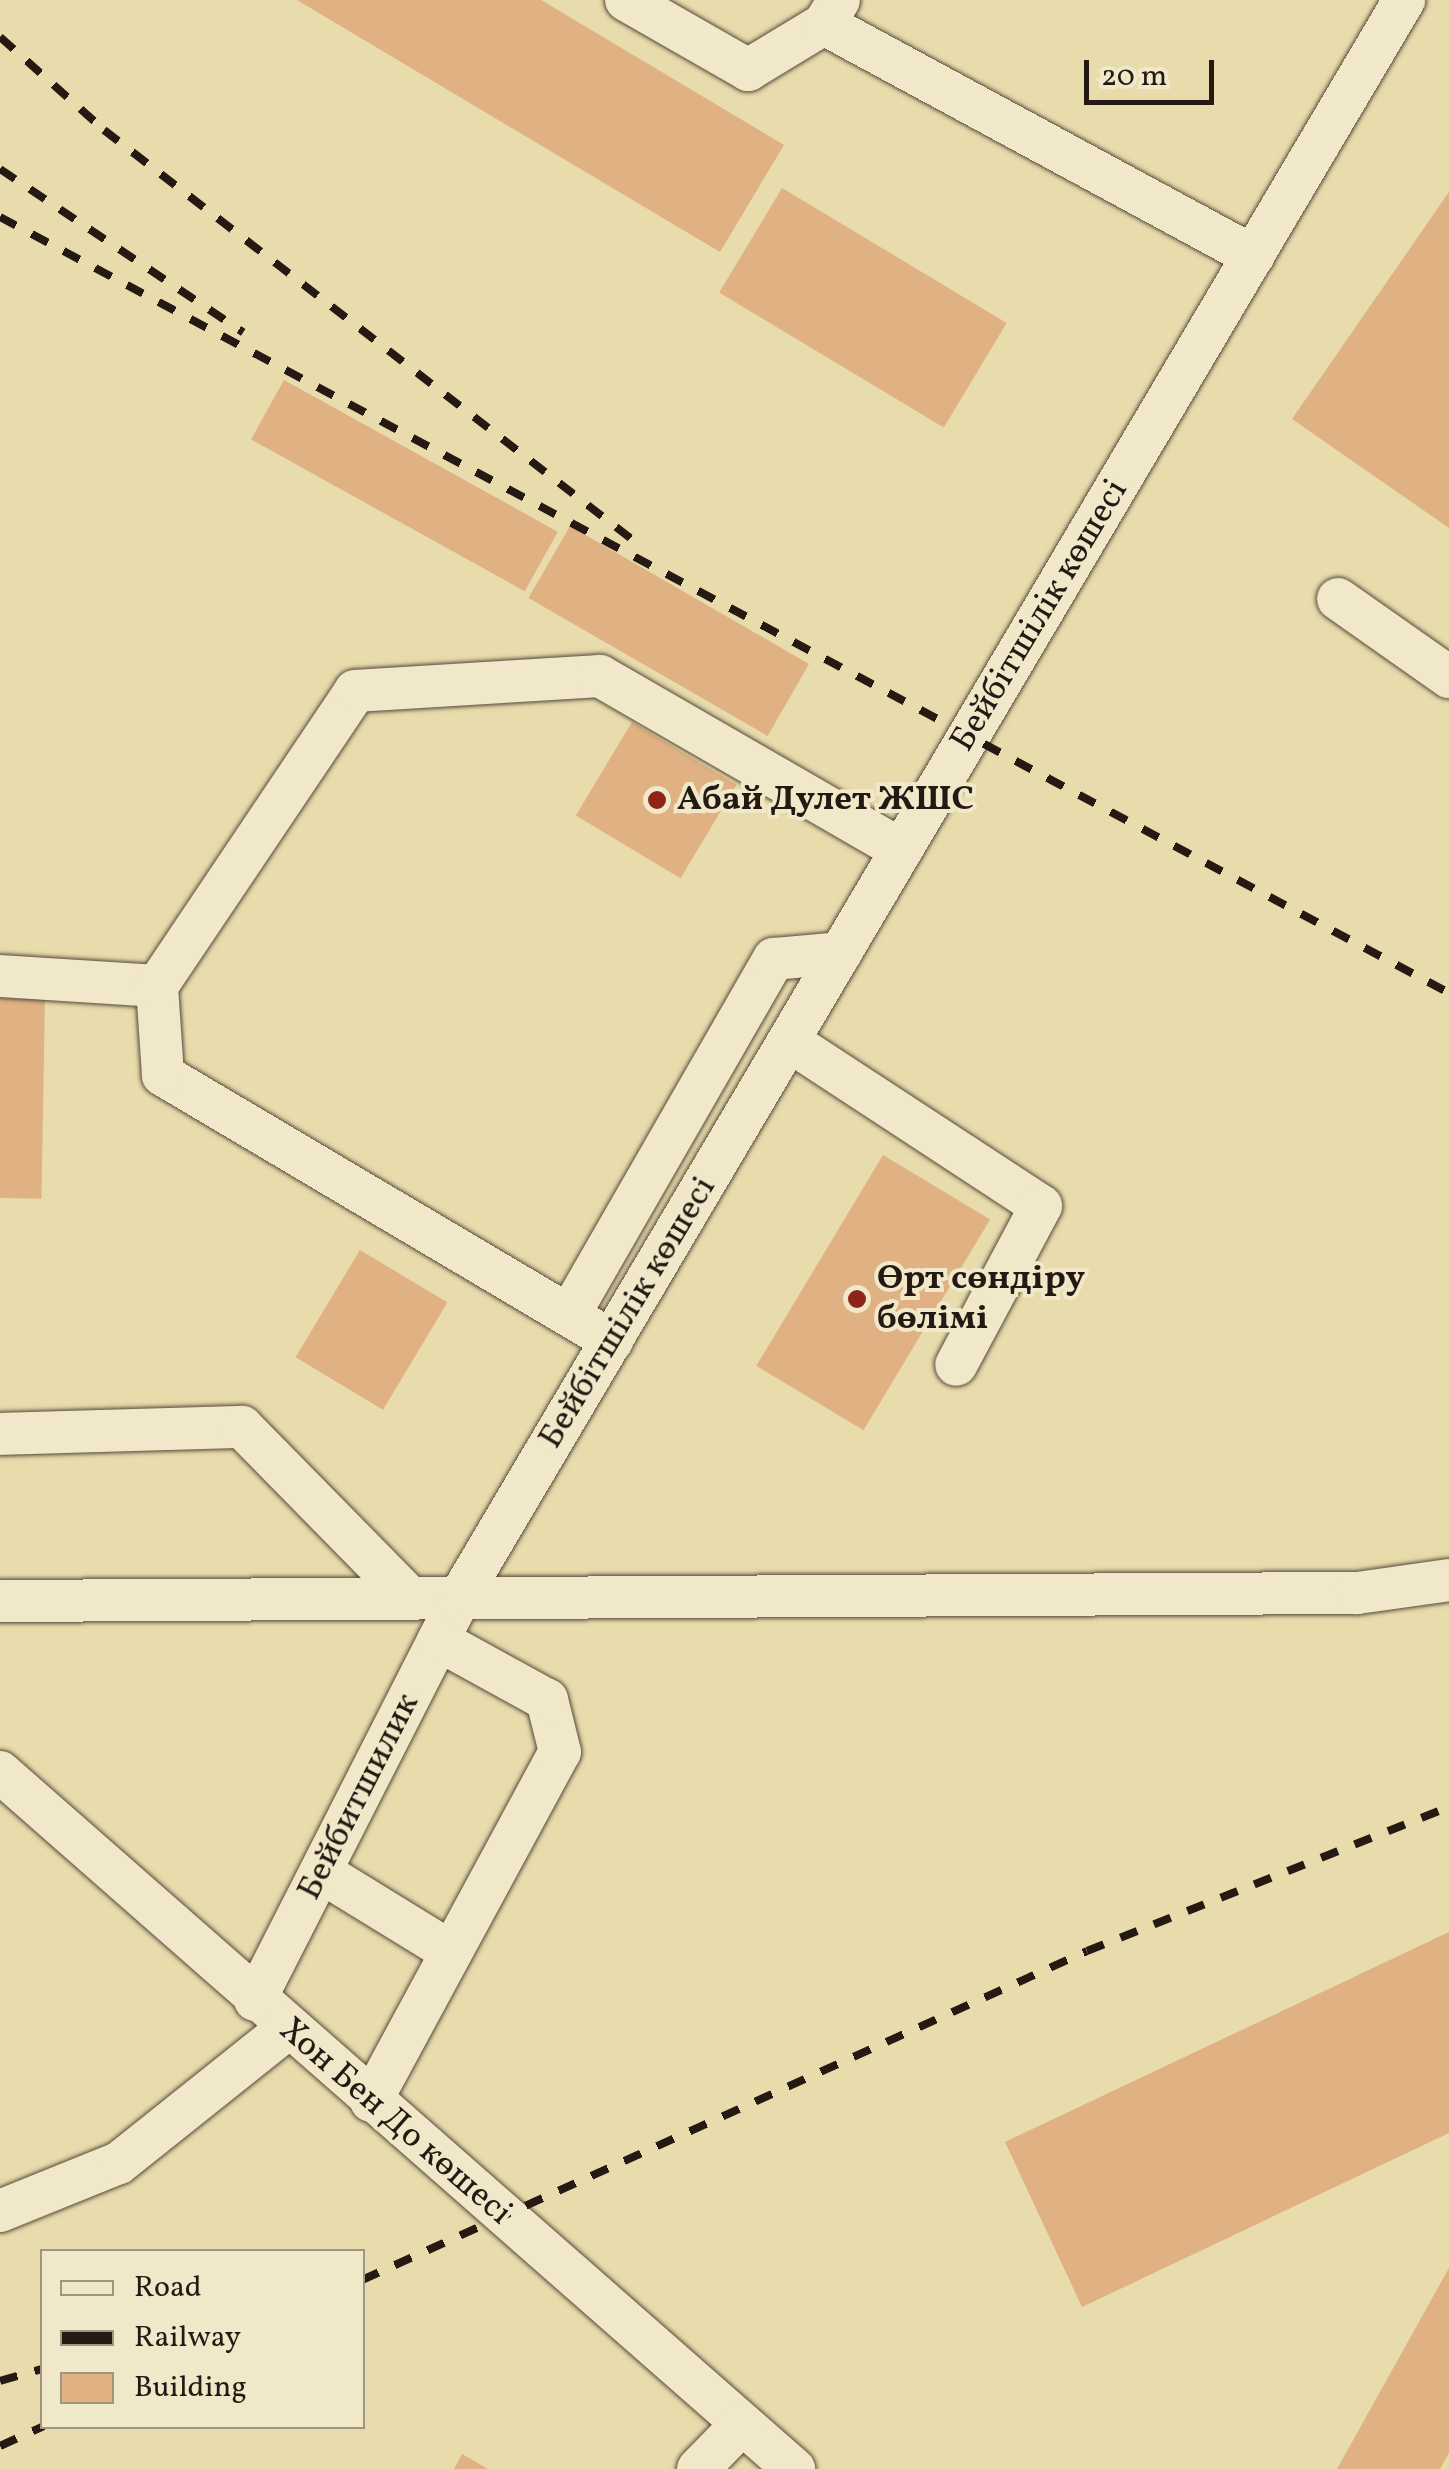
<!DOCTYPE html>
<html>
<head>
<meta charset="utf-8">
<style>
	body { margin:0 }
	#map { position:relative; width:1449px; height:2469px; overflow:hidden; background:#e8dbac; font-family:Vollkorn,serif }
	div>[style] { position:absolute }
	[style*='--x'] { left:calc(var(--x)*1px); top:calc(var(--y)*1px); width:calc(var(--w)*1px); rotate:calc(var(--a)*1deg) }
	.building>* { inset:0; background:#dfb183; transform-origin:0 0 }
	.roads { filter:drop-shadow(0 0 2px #564a3a) drop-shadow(0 0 2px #564a3a) }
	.minor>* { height:42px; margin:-21px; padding:0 21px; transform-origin:21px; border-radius:21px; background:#f0e8c9 }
	.rail>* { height:8px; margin-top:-4px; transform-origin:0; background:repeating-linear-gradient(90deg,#251914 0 18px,transparent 0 36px) }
	.dots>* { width:28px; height:28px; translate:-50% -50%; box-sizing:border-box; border:5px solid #f0e8c9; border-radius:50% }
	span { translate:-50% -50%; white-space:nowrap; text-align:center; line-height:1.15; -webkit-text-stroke:8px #f0e8c9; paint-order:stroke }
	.street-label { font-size:35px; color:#251914 }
	.poi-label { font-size:35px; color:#251914; font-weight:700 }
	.left { translate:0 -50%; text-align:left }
	.legend { position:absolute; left:40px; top:2249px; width:325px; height:180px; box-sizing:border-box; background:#f0e8c9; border:2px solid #9f9581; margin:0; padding:12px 18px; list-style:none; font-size:30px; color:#251914 }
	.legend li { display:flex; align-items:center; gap:20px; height:50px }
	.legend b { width:50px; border:2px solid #9f9581 }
	.scale { position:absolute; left:1084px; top:60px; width:130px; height:45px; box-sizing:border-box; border:5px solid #251914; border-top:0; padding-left:12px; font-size:30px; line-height:35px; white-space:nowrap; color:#251914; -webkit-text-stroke:8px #f0e8c9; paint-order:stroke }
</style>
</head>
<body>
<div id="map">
	<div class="building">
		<div style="clip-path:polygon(297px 0,541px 0,784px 145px,720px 252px)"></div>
		<div style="left:782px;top:188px;width:262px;height:122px;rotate:31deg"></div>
		<div style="clip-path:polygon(1449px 192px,1449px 528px,1292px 419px)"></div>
		<div style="left:284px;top:380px;width:313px;height:68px;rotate:29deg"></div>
		<div style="left:570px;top:526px;width:276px;height:83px;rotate:30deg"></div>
		<div style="left:632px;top:722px;width:122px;height:109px;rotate:31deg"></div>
		<div style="left:0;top:995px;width:45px;height:203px;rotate:1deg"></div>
		<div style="left:883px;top:1155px;width:125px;height:246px;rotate:31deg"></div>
		<div style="left:360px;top:1250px;width:102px;height:125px;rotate:31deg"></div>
		<div style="clip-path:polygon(1449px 1932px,1449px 2133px,1082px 2307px,1005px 2142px)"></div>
		<div style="clip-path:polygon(1449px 2268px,1449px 2453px,1440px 2469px,1337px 2469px)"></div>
		<div style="clip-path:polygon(462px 2454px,488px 2469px,454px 2469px)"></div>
	</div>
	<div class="roads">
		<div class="minor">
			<div style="--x:626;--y:0;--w:141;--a:29.8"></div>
			<div style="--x:748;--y:70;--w:89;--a:-31.2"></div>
			<div style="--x:824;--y:24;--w:28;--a:-58"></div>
			<div style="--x:824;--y:24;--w:488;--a:28.4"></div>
			<div style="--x:1338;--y:599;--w:136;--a:35.1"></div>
			<div style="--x:0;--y:976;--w:157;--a:3.6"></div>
			<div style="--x:789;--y:1041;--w:301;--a:33.2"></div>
			<div style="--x:1041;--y:1206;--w:180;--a:118.1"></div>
			<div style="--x:569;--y:1315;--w:411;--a:-60.1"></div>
			<div style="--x:774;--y:959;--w:67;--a:-5.1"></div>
			<div style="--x:612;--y:1341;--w:522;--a:-149.36"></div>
			<div style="--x:163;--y:1075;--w:89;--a:-93.9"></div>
			<div style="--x:157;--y:986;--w:355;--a:-56.1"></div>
			<div style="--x:355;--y:691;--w:245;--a:-3.5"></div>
			<div style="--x:600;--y:676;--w:348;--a:30"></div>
			<div style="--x:0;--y:1434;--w:242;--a:-1.7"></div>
			<div style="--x:242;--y:1427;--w:231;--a:45.5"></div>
			<div style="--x:0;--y:1601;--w:1357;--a:-0.34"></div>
			<div style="--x:1357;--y:1593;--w:93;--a:-8"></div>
			<div style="--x:0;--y:1772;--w:1057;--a:41.28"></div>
			<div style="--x:321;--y:1872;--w:153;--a:31.6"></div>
			<div style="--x:255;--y:2000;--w:457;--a:-63"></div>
			<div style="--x:462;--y:1593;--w:1851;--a:-59.4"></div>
			<div style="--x:371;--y:2101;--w:397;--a:-61.6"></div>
			<div style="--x:560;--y:1752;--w:54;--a:-104"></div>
			<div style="--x:547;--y:1700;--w:124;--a:-151.2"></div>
			<div style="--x:0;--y:2211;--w:128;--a:-22"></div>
			<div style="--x:119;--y:2163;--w:215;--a:-38.6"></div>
			<div style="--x:698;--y:2469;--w:63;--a:-45.6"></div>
		</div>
	</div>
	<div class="rail">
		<div style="--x:0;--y:37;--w:140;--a:41.8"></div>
		<div style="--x:104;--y:130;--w:682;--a:37.79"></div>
		<div style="--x:0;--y:169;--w:293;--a:33.9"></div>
		<div style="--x:0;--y:217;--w:1644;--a:28.17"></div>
		<div style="--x:362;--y:2280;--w:796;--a:-24.41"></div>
		<div style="--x:1087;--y:1951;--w:390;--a:-21.7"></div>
		<div style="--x:0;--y:2381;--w:44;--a:-15.9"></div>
		<div style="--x:0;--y:2446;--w:48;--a:-24.4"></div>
	</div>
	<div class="dots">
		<div style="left:657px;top:800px;background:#8f2418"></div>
		<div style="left:857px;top:1299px;background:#8f2418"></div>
	</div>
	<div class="street-label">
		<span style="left:1040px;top:616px;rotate:-59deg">Бейбітшілік көшесі</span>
		<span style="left:628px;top:1313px;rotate:-59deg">Бейбітшілік көшесі</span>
		<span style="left:359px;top:1797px;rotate:-63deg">Бейбитшилик</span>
		<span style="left:395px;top:2122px;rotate:41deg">Хон Бен До көшесі</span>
	</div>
	<div class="poi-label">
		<span class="left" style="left:677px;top:800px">Абай Дулет ЖШС</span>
		<span class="left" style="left:877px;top:1299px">Өрт сөндіру<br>бөлімі</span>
	</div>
	<ul class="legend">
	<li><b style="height:12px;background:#f0e8c9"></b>Road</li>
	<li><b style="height:12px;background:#251914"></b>Railway</li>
	<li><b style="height:28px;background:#dfb183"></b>Building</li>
	</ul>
	<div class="scale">20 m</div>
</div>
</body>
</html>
